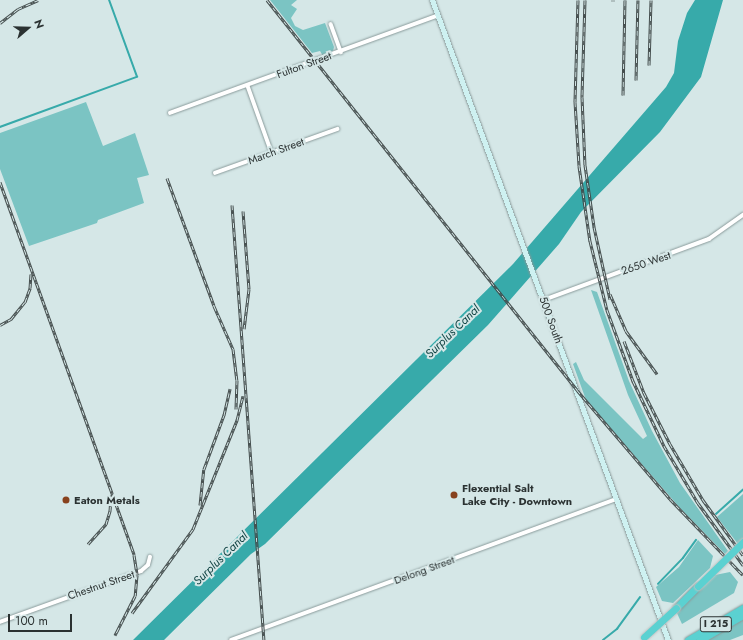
<!DOCTYPE html>
<html>
<head>
<meta charset="utf-8">
<style>
	body { margin:0 }
	#map { position:relative; width:743px; height:640px; overflow:hidden; background:#d5e7e7; font-family:Jost,sans-serif }
	div>[style] { position:absolute }
	[style*='--x'] { left:calc(var(--x)*1px); top:calc(var(--y)*1px); width:calc(var(--w)*1px); rotate:calc(var(--a)*1deg) }
	.green>* { inset:0; background:#7bc4c3 }
	.water>* { inset:0; background:#37aaaa }
	.stream>* { height:1.5px; margin:-0.75px; padding:0 0.75px; transform-origin:0.75px; border-radius:0.75px; background:#37aaaa }
	.roads { filter:drop-shadow(0 0 1px #8a9b9b) drop-shadow(0 0 1px #8a9b9b) }
	.street>* { height:3.5px; margin:-1.75px; padding:0 1.75px; transform-origin:1.75px; border-radius:1.75px; background:#fff }
	.secondary>* { height:5px; margin:-2.5px; padding:0 2.5px; transform-origin:2.5px; border-radius:2.5px; background:#cef1f1 }
	.highway>* { height:7px; margin:-3.5px; padding:0 3.5px; transform-origin:3.5px; border-radius:3.5px; background:#5bd1d1 }
	.rail>* { height:3px; margin-top:-1.5px; transform-origin:0; background:repeating-linear-gradient(90deg,#d5e7e7 0 4.5px,#444d4d 0 9px); box-sizing:border-box; border-block:1px solid #444d4d }
	.bridges { filter:drop-shadow(0 0 1px #bfc2c2) drop-shadow(0 0 1px #bfc2c2) }
	.highway-bridge>* { height:7px; margin:-3.5px; padding:0 3.5px; transform-origin:3.5px; border-radius:3.5px; background:#5bd1d1 }
	.dots>* { width:11px; height:11px; translate:-50% -50%; box-sizing:border-box; border:2px solid #d5e7e7; border-radius:50% }
	span { translate:-50% -50%; white-space:nowrap; text-align:center; line-height:1.15; -webkit-text-stroke:4px #d5e7e7; paint-order:stroke }
	.shield-label span { padding:1px 3px; background:#d5e7e7; border:1px solid; border-radius:3px; -webkit-text-stroke-width:0 }
	.shield-label { font-size:10px; color:#2b3232; font-weight:700 }
	.street-label { font-size:11px; color:#2b3232 }
	.poi-label { font-size:11px; color:#2b3232; font-weight:700 }
	.left { translate:0 -50%; text-align:left }
	.water-label { font-size:12px; color:#114343; font-style:italic }
	.north { position:absolute; left:8px; top:8px; width:40px; height:40px; -webkit-text-stroke:3px #d5e7e7; paint-order:stroke; rotate:70deg; font-size:11px; font-weight:700; line-height:16px; text-align:center; color:#2b3232 }
	.north::after { content:''; display:block; margin:auto; width:14px; height:18px; background:#2b3232; clip-path:polygon(50% 0,100% 100%,50% 72%,0 100%) }
	.scale { position:absolute; left:8px; top:614px; width:64px; height:18px; box-sizing:border-box; border:2px solid #2b3232; border-top:0; padding-left:5px; font-size:12px; line-height:14px; white-space:nowrap; color:#2b3232; -webkit-text-stroke:3px #d5e7e7; paint-order:stroke }
</style>
</head>
<body>
<div id="map">
	<div class="green">
		<div style="clip-path:polygon(270px 0,297px 0,291px 5px,297px 9px,291px 18px,295px 26px,303px 30px,325px 23px,334px 47px,333px 51px,323px 56px,320px 51px,312px 53px)"></div>
		<div style="clip-path:polygon(86px 102px,103px 146px,135px 133px,149px 175px,137px 178px,144px 203px,98px 220px,97px 223px,29px 246px,0 169px,0 133px)"></div>
		<div style="clip-path:polygon(591px 290px,597px 292px,629px 381px,652px 431px,680px 483px,728px 551px,725px 554px,680px 508px,586px 400px,573px 364px,576px 362px,584px 380px,643px 439px,647px 436px,628px 395px)"></div>
		<div style="clip-path:polygon(743px 494px,743px 540px,738px 544px,717px 517px)"></div>
		<div style="clip-path:polygon(698px 540px,713px 556px,710px 568px,673px 603px,662px 601px,656px 587px,679px 567px)"></div>
		<div style="clip-path:polygon(730px 572px,738px 582px,734px 593px,682px 624px,676px 611px,715px 575px)"></div>
		<div style="clip-path:polygon(743px 619px,743px 635px,730px 640px,708px 640px)"></div>
	</div>
	<div class="water">
		<div style="clip-path:polygon(695px 0,723px 0,701px 77px,660px 132px,581px 212px,559px 244px,488px 325px,265px 544px,251px 554px,164px 640px,133px 640px,513px 264px,666px 87px,674px 73px,678px 41px,687px 13px)"></div>
	</div>
	<div class="stream">
		<div style="--x:0;--y:127;--w:146;--a:-20.1"></div>
		<div style="--x:137;--y:77;--w:82;--a:-110"></div>
		<div style="--x:716;--y:514;--w:36;--a:-42"></div>
		<div style="--x:658;--y:584;--w:36;--a:-46"></div>
		<div style="--x:683;--y:558;--w:22;--a:-54"></div>
		<div style="--x:603;--y:640;--w:18;--a:-38"></div>
		<div style="--x:617;--y:629;--w:39;--a:-54"></div>
	</div>
	<div class="roads">
		<div class="street">
			<div style="--x:331;--y:24;--w:30;--a:70"></div>
			<div style="--x:248;--y:86;--w:71;--a:70.3"></div>
			<div style="--x:170;--y:113;--w:284;--a:-20"></div>
			<div style="--x:215;--y:173;--w:130;--a:-19.8"></div>
			<div style="--x:544;--y:300;--w:176;--a:-20.3"></div>
			<div style="--x:709;--y:239;--w:42;--a:-35.2"></div>
			<div style="--x:0;--y:622;--w:150;--a:-19.9"></div>
			<div style="--x:141;--y:571;--w:9;--a:-41"></div>
			<div style="--x:148;--y:565;--w:8;--a:-76"></div>
			<div style="--x:231;--y:640;--w:410;--a:-20.1"></div>
		</div>
		<div class="secondary">
			<div style="--x:432;--y:0;--w:682;--a:69.76"></div>
		</div>
		<div class="highway">
			<div style="--x:676;--y:608;--w:31;--a:-45"></div>
			<div style="--x:688;--y:640;--w:64;--a:-30.2"></div>
			<div style="--x:700;--y:640;--w:50;--a:-30.2"></div>
		</div>
	</div>
	<div class="rail">
		<div style="--x:267;--y:0;--w:498;--a:51.5"></div>
		<div style="--x:577;--y:390;--w:143;--a:49.5"></div>
		<div style="--x:670;--y:499;--w:105;--a:46.2"></div>
		<div style="--x:578;--y:0;--w:102;--a:91.7"></div>
		<div style="--x:575;--y:102;--w:64;--a:86.4"></div>
		<div style="--x:579;--y:166;--w:76;--a:81.7"></div>
		<div style="--x:590;--y:241;--w:71;--a:76.2"></div>
		<div style="--x:607;--y:310;--w:76;--a:69.9"></div>
		<div style="--x:633;--y:381;--w:72;--a:64.5"></div>
		<div style="--x:664;--y:446;--w:66;--a:59.2"></div>
		<div style="--x:698;--y:503;--w:77;--a:54"></div>
		<div style="--x:585;--y:0;--w:97;--a:91.8"></div>
		<div style="--x:582;--y:97;--w:68;--a:87.5"></div>
		<div style="--x:585;--y:165;--w:63;--a:81.7"></div>
		<div style="--x:594;--y:227;--w:74;--a:77.5"></div>
		<div style="--x:613;--y:1;--w:1;--a:-90"></div>
		<div style="--x:0;--y:23;--w:23;--a:-38"></div>
		<div style="--x:18;--y:9;--w:22;--a:-24"></div>
		<div style="--x:649;--y:65;--w:65;--a:-88.2"></div>
		<div style="--x:636;--y:80;--w:80;--a:-88.6"></div>
		<div style="--x:623;--y:95;--w:95;--a:-88.8"></div>
		<div style="--x:167;--y:178;--w:136;--a:69.8"></div>
		<div style="--x:214;--y:306;--w:47;--a:66.2"></div>
		<div style="--x:233;--y:349;--w:31;--a:83"></div>
		<div style="--x:237;--y:380;--w:29;--a:92"></div>
		<div style="--x:0;--y:182;--w:396;--a:70.2"></div>
		<div style="--x:134;--y:555;--w:20;--a:81"></div>
		<div style="--x:137;--y:575;--w:21;--a:95"></div>
		<div style="--x:135;--y:596;--w:44;--a:117.1"></div>
		<div style="--x:232;--y:205;--w:436;--a:85.8"></div>
		<div style="--x:243;--y:211;--w:78;--a:85.6"></div>
		<div style="--x:249;--y:289;--w:40;--a:97.1"></div>
		<div style="--x:610;--y:294;--w:40;--a:66.6"></div>
		<div style="--x:626;--y:331;--w:53;--a:54.2"></div>
		<div style="--x:0;--y:325;--w:13;--a:-29"></div>
		<div style="--x:11;--y:319;--w:22;--a:-51"></div>
		<div style="--x:25;--y:302;--w:15;--a:-70"></div>
		<div style="--x:30;--y:288;--w:14;--a:-86"></div>
		<div style="--x:624;--y:341;--w:56;--a:69"></div>
		<div style="--x:644;--y:393;--w:57;--a:63"></div>
		<div style="--x:670;--y:444;--w:65;--a:59.5"></div>
		<div style="--x:703;--y:500;--w:68;--a:54"></div>
		<div style="--x:200;--y:505;--w:36;--a:-84"></div>
		<div style="--x:204;--y:469;--w:58;--a:-69.7"></div>
		<div style="--x:224;--y:415;--w:27;--a:-77"></div>
		<div style="--x:88;--y:544;--w:27;--a:-48"></div>
		<div style="--x:106;--y:524;--w:14;--a:-73"></div>
		<div style="--x:110;--y:511;--w:16;--a:-86"></div>
		<div style="--x:132;--y:613;--w:104;--a:-54"></div>
		<div style="--x:193;--y:529;--w:118;--a:-68"></div>
		<div style="--x:237;--y:420;--w:25;--a:-76"></div>
	</div>
	<div class="bridges">
		<div class="highway-bridge">
			<div style="--x:698;--y:586;--w:63;--a:-44.4"></div>
			<div style="--x:644;--y:637;--w:43;--a:-42.2"></div>
		</div>
	</div>
	<div class="dots">
		<div style="left:454px;top:495px;background:#88421e"></div>
		<div style="left:66px;top:500px;background:#88421e"></div>
	</div>
	<div class="shield-label">
		<span style="left:716px;top:624px">I 215</span>
	</div>
	<div class="street-label">
		<span style="left:304px;top:65px;rotate:-20deg">Fulton Street</span>
		<span style="left:276px;top:151px;rotate:-20deg">March Street</span>
		<span style="left:646px;top:263px;rotate:-19deg">2650 West</span>
		<span style="left:551px;top:320px;rotate:70deg">500 South</span>
		<span style="left:424px;top:570px;rotate:-20deg">Delong Street</span>
		<span style="left:101px;top:585px;rotate:-19deg">Chestnut Street</span>
	</div>
	<div class="poi-label">
		<span class="left" style="left:462px;top:495px">Flexential Salt<br>Lake City - Downtown</span>
		<span class="left" style="left:74px;top:500px">Eaton Metals</span>
	</div>
	<div class="water-label">
		<span style="left:453px;top:332px;rotate:-44deg">Surplus Canal</span>
		<span style="left:221px;top:559px;rotate:-44deg">Surplus Canal</span>
	</div>
	<div class="north">N</div>
	<div class="scale">100 m</div>
</div>
</body>
</html>
